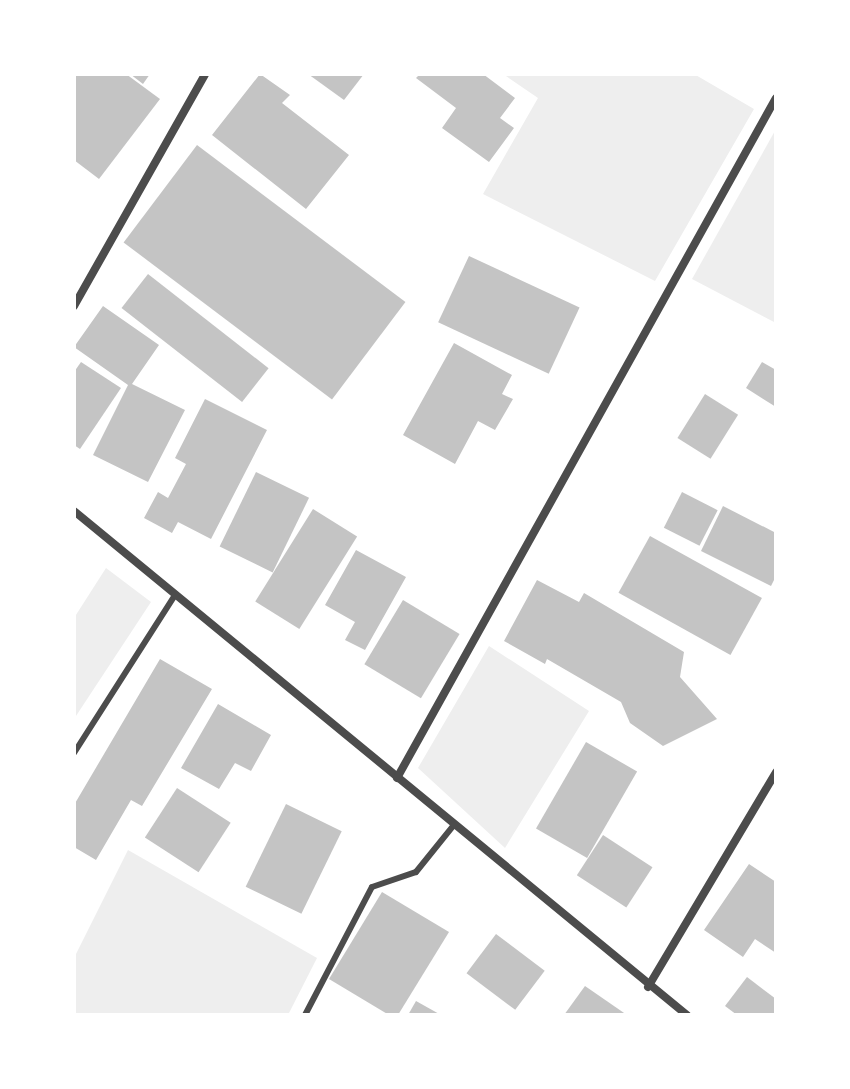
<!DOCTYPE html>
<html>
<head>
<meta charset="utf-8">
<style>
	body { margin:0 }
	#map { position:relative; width:850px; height:1089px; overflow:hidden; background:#fff; font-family:"Work Sans",sans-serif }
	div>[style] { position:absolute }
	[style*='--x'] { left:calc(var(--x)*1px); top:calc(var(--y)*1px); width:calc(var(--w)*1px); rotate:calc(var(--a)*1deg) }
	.green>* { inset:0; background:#eee }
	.building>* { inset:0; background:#c4c4c4; transform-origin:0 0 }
	.service>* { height:6px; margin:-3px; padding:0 3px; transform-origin:3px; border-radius:3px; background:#4c4c4c }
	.minor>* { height:8px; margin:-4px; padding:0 4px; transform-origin:4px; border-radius:4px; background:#4c4c4c }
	span { translate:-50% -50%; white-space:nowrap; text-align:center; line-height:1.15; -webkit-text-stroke:8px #fff; paint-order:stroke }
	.frame { position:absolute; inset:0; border:76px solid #fff; pointer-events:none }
</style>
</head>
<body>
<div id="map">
	<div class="green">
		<div style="clip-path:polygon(503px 74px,694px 74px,754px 109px,655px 281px,483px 194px,538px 98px)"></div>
		<div style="clip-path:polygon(776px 129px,776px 323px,692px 279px)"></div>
		<div style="clip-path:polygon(106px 568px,151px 602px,74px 719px,74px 618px)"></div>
		<div style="clip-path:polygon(489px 646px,589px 711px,505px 848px,418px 768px)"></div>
		<div style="clip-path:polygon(128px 850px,317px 958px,288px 1015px,74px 1015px,74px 958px)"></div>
	</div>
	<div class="building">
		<div style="clip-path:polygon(74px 74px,126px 74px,160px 99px,99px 179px,74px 160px)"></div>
		<div style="clip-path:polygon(130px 74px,150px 74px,143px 84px)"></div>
		<div style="clip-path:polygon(260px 74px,290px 95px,282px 103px,349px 155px,306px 209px,212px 135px)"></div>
		<div style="clip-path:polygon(308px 74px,364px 74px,344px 100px)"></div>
		<div style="clip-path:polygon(420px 74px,483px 74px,515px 98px,500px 118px,514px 128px,489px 162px,442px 128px,456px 108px,416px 78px)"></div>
		<div style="left:197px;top:145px;width:261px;height:122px;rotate:37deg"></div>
		<div style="left:469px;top:256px;width:122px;height:73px;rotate:25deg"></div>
		<div style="left:148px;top:274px;width:153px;height:43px;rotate:38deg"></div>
		<div style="clip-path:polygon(103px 306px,159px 345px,132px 384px,185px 410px,148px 482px,93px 455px,128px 385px,74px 347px)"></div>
		<div style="clip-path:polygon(454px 343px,512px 375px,502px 394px,513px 399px,495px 430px,478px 421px,455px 464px,403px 435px)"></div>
		<div style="clip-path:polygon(81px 362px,121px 388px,80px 449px,74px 445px,74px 372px)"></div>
		<div style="clip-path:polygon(762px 362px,776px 370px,776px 407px,746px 388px)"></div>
		<div style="left:705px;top:394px;width:39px;height:52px;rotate:32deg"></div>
		<div style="clip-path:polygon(205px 399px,267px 430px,211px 539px,178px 522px,172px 533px,144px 518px,158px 492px,168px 498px,186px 464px,175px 458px)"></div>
		<div style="left:256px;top:472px;width:59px;height:83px;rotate:26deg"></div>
		<div style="left:682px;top:492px;width:40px;height:40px;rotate:27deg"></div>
		<div style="clip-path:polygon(723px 506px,776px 533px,776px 576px,771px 586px,701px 551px)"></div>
		<div style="left:313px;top:509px;width:52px;height:109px;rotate:32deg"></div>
		<div style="left:650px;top:536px;width:128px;height:65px;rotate:29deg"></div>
		<div style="clip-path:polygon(356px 550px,406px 577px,365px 650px,345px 640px,355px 622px,325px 605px)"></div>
		<div style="clip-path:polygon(537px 580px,579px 602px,584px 593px,684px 652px,680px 677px,717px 719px,663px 746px,630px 723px,621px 702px,547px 659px,545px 664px,504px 641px)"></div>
		<div style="left:403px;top:600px;width:66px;height:75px;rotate:31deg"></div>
		<div style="clip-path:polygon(160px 659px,212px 689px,142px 806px,131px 800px,96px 860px,74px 847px,74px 805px)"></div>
		<div style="clip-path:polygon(218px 704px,271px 735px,251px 771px,235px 763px,219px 789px,181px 768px)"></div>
		<div style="left:586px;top:742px;width:59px;height:100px;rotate:30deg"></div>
		<div style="left:177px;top:788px;width:64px;height:59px;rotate:33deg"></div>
		<div style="left:286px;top:804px;width:62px;height:92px;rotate:26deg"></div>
		<div style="left:603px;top:835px;width:59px;height:48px;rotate:33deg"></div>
		<div style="clip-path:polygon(749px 864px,776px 882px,776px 953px,755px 939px,743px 957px,704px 930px)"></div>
		<div style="clip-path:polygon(382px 892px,449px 932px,398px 1015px,389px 1015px,329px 979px)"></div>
		<div style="left:496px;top:934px;width:61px;height:49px;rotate:37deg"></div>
		<div style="clip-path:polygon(747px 977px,776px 999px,776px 1015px,737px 1015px,725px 1006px)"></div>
		<div style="clip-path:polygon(585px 986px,627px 1015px,564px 1015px)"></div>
		<div style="clip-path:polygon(416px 1001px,441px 1015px,408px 1015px)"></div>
	</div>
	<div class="service">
		<div style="--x:74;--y:753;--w:188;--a:-57.4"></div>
		<div style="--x:305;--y:1015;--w:144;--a:-62.4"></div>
		<div style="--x:372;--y:887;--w:46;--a:-18.8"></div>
		<div style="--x:416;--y:872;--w:59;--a:-51.2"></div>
	</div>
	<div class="minor">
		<div style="--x:74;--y:306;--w:266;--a:-60.5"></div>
		<div style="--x:74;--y:511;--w:794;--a:39.43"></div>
		<div style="--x:397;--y:778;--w:778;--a:-60.87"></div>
		<div style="--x:648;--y:987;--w:250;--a:-59.2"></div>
	</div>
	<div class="frame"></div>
</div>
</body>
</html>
